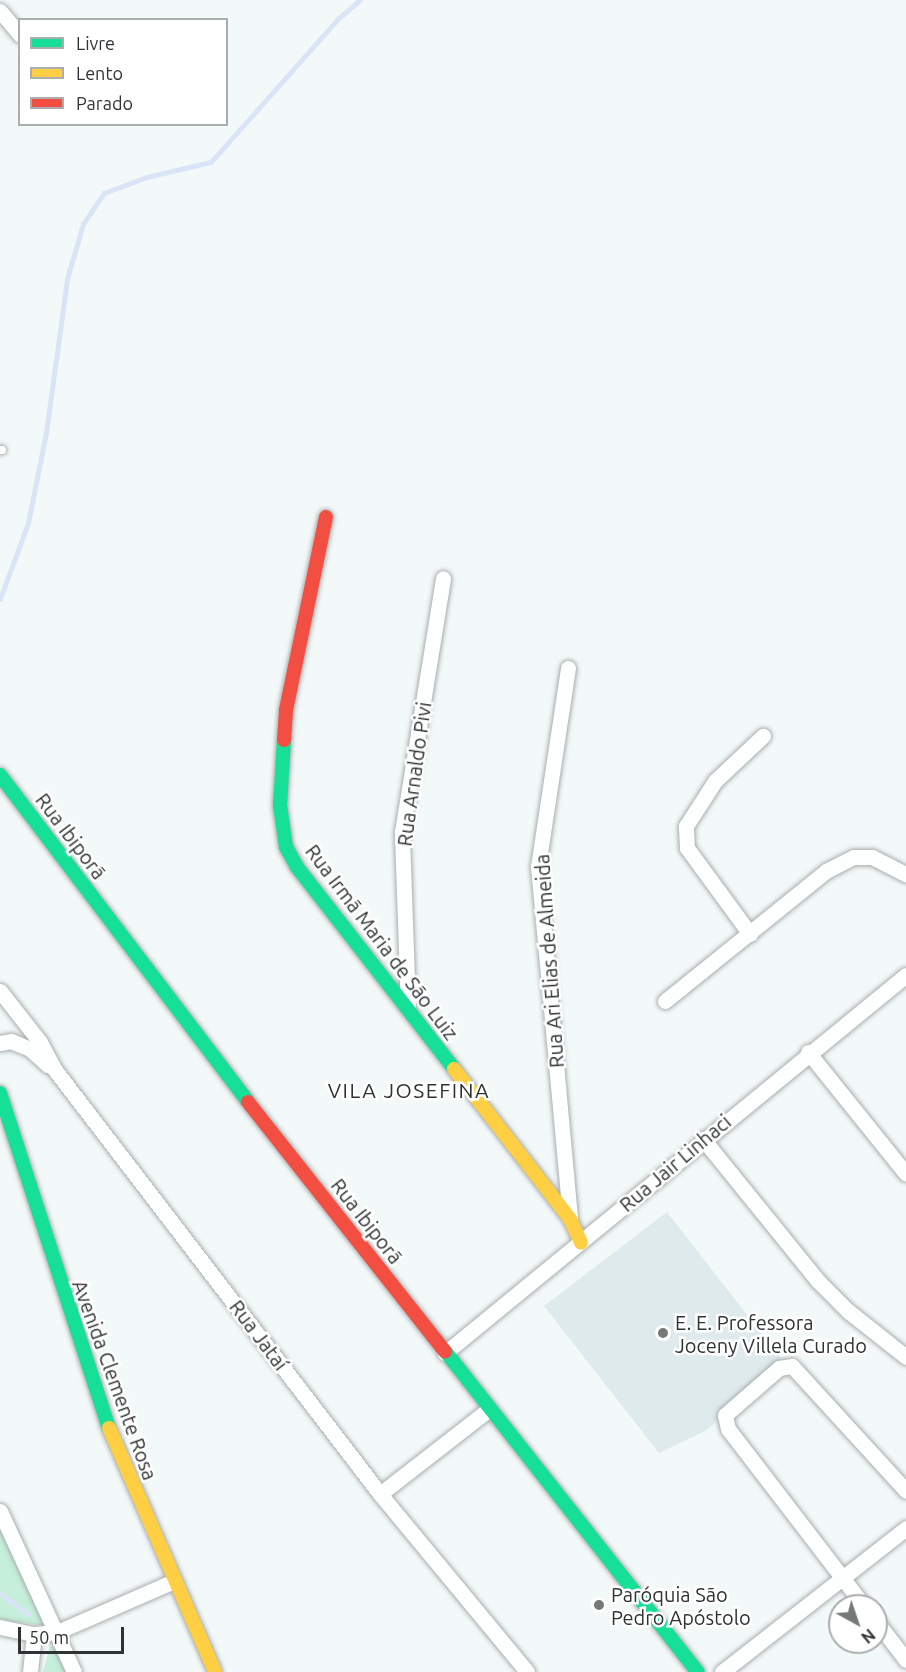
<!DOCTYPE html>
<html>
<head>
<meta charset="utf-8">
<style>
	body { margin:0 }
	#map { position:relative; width:906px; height:1672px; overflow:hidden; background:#f3f8f8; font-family:Ubuntu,sans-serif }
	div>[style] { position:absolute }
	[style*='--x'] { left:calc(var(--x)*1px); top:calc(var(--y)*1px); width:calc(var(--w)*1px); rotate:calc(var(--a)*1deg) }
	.built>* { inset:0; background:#dfeaec }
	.green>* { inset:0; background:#c5efda }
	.stream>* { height:4.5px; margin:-2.25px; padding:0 2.25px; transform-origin:2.25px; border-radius:2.25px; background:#dae4f7 }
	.roads { filter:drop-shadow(0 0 2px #a9adad) drop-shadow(0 0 2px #a9adad) }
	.lane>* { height:8px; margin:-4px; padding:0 4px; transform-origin:4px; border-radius:4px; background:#fdfefe }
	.street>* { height:15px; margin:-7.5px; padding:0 7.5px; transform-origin:7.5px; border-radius:7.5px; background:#fdfefe }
	.fast>* { height:14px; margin:-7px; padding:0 7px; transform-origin:7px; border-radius:7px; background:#16e098 }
	.slow>* { height:14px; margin:-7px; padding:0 7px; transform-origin:7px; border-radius:7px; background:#ffcf43 }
	.jam>* { height:14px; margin:-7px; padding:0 7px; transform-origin:7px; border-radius:7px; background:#f24e42 }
	.dots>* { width:16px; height:16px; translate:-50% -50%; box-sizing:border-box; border:3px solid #fff; border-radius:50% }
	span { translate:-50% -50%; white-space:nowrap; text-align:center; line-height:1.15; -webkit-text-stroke:5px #fff; paint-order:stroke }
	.street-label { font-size:20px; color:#303334 }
	.poi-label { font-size:20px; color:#303334 }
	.left { translate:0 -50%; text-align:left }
	.neighbourhood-label { font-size:21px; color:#303334; letter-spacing:1.5px }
	.legend { position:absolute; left:18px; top:18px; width:210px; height:108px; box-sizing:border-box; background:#fff; border:2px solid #acadae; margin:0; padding:8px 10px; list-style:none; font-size:18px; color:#303334 }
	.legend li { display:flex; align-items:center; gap:12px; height:30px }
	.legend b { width:30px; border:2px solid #acadae }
	.north { position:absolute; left:828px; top:1594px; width:60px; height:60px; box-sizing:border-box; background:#fff; border:2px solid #acadae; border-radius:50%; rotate:140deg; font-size:16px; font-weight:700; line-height:24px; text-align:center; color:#303334 }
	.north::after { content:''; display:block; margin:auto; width:21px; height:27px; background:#747879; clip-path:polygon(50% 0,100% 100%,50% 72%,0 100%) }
	.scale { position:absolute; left:18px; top:1627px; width:106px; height:27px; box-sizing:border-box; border:3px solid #303334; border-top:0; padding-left:8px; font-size:18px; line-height:21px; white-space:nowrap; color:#303334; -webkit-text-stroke:4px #fff; paint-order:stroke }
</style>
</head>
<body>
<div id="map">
	<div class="built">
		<div style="clip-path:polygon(667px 1212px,782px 1360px,707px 1430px,659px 1453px,544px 1306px)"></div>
	</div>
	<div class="green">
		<div style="clip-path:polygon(0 1524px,49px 1626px,0 1620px)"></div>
		<div style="clip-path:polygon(50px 1646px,54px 1647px,67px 1672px,43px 1672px)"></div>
	</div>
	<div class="stream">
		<div style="--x:0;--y:599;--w:81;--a:-69.8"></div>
		<div style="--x:28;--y:523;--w:92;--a:-78.7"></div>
		<div style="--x:46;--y:433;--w:155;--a:-82.2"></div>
		<div style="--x:67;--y:279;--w:57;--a:-73.8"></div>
		<div style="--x:83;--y:224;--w:37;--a:-56"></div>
		<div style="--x:104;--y:193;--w:46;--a:-20.4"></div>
		<div style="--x:147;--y:177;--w:66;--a:-13.2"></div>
		<div style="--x:211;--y:162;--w:191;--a:-48.4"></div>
		<div style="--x:338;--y:19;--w:29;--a:-41"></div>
		<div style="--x:0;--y:1593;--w:35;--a:37"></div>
	</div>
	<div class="roads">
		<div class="lane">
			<div style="--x:0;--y:450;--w:2;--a:0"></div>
		</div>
		<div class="street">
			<div style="--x:0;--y:11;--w:31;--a:50"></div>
			<div style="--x:568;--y:668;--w:200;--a:98.6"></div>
			<div style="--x:538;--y:866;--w:354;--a:84.8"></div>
			<div style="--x:750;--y:934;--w:107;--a:-126.2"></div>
			<div style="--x:687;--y:848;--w:22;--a:-93"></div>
			<div style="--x:686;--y:826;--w:54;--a:-57.2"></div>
			<div style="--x:715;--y:781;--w:66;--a:-43.2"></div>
			<div style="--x:0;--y:991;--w:65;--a:51.9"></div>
			<div style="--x:40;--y:1042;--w:32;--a:62"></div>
			<div style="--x:55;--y:1070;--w:534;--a:52.53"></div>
			<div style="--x:380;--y:1494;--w:231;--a:50.4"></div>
			<div style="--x:665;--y:1001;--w:207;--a:-38.9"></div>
			<div style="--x:826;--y:871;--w:31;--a:-27"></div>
			<div style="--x:854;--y:857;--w:18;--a:0"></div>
			<div style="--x:872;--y:857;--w:38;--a:27"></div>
			<div style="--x:408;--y:1008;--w:176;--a:-92"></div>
			<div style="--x:402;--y:832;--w:257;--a:-80.8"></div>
			<div style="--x:0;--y:1043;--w:11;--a:-10"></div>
			<div style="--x:11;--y:1041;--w:21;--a:23"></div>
			<div style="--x:30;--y:1049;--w:24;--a:42"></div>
			<div style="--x:808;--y:1052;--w:156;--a:51.2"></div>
			<div style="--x:703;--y:1139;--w:183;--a:51"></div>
			<div style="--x:818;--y:1281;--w:42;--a:45"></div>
			<div style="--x:848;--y:1311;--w:74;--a:38.4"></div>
			<div style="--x:445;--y:1353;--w:596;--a:-39.35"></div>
			<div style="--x:380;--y:1494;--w:138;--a:-37.9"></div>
			<div style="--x:0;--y:1511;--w:177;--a:65.3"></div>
			<div style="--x:864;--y:1606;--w:223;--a:-127.5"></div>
			<div style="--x:728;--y:1429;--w:14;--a:-102"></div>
			<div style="--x:725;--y:1415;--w:72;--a:-41"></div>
			<div style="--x:779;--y:1368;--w:13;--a:-9"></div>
			<div style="--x:792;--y:1366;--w:169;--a:47.6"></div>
			<div style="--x:876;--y:1621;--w:49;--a:52.4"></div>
			<div style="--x:0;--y:1627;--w:35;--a:12"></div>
			<div style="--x:34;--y:1634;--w:23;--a:-5"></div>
			<div style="--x:57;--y:1632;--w:128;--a:-23.6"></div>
			<div style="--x:30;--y:1672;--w:38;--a:-84"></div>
			<div style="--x:722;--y:1672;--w:234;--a:-38"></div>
		</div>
		<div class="fast">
			<div style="--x:284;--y:740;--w:65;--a:93.5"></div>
			<div style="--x:280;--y:805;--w:42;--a:81.9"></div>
			<div style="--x:286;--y:847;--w:23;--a:61"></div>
			<div style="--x:297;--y:867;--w:256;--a:52.1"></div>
			<div style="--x:0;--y:775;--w:410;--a:52.8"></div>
			<div style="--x:0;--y:1093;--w:352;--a:72"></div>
			<div style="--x:445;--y:1351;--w:409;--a:51.8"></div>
		</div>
		<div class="slow">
			<div style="--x:454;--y:1069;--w:190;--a:52.3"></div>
			<div style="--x:570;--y:1219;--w:26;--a:65"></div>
			<div style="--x:109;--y:1428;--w:266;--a:66.5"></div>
		</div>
		<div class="jam">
			<div style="--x:284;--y:740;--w:30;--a:-86"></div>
			<div style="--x:286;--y:710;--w:197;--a:-78.3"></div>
			<div style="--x:248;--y:1102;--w:318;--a:51.7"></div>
		</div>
	</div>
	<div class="dots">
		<div style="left:663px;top:1333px;background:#747879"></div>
		<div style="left:599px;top:1605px;background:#747879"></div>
	</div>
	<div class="street-label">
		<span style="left:414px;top:774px;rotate:-82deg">Rua Arnaldo Pivi</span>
		<span style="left:71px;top:836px;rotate:53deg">Rua Ibiporã</span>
		<span style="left:382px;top:942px;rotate:53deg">Rua Irmã Maria de São Luiz</span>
		<span style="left:549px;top:961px;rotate:-94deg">Rua Ari Elias de Almeida</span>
		<span style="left:675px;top:1163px;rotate:-40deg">Rua Jair Linhaci</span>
		<span style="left:367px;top:1221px;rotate:52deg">Rua Ibiporã</span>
		<span style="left:259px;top:1335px;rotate:53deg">Rua Jataí</span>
		<span style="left:115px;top:1380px;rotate:70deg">Avenida Clemente Rosa</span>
	</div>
	<div class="poi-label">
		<span class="left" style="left:675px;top:1334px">E. E. Professora<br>Joceny Villela Curado</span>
		<span class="left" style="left:611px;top:1606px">Paróquia São<br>Pedro Apóstolo</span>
	</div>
	<div class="neighbourhood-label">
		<span style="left:409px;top:1090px">VILA JOSEFINA</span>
	</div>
	<ul class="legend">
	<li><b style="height:8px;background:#16e098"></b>Livre</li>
	<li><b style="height:8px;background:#ffcf43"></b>Lento</li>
	<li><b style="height:8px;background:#f24e42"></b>Parado</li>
	</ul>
	<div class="north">N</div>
	<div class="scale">50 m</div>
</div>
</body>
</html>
